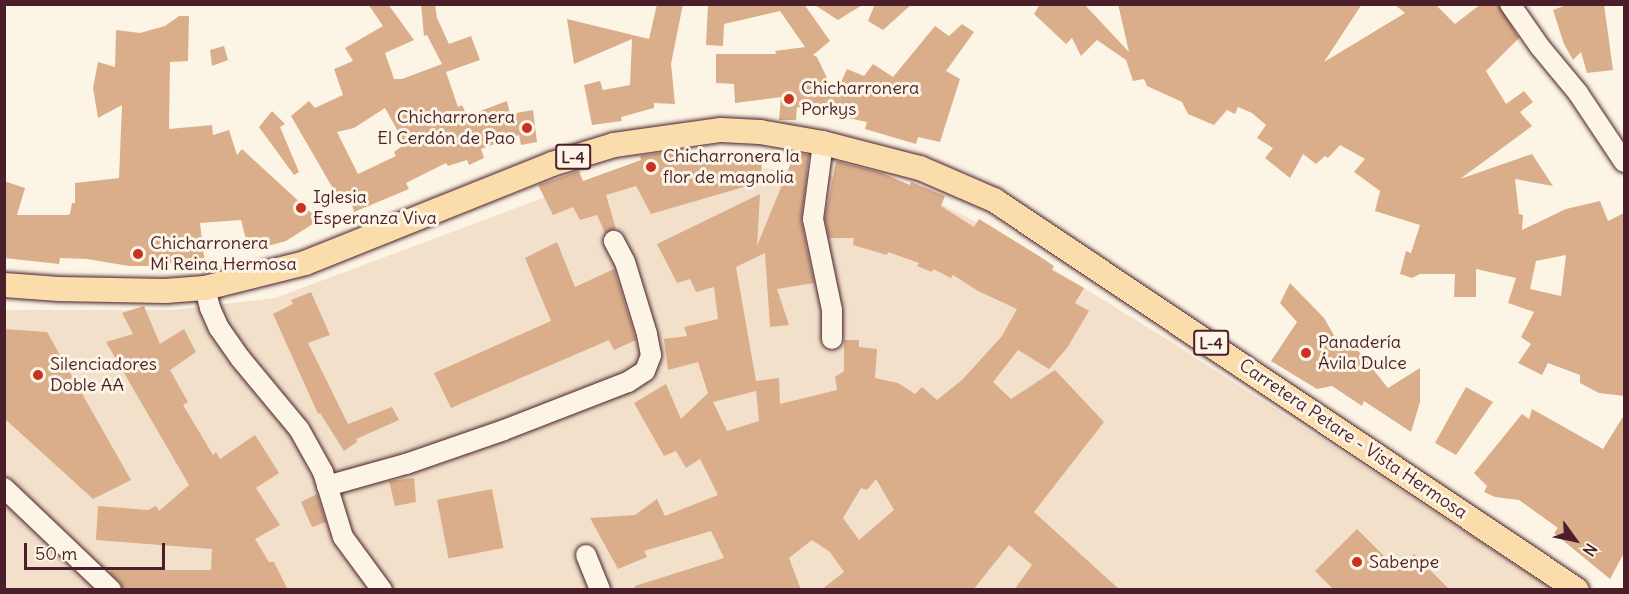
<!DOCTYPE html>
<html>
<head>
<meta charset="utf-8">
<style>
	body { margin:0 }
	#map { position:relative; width:1629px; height:594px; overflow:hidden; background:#fcf5e5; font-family:Delius,sans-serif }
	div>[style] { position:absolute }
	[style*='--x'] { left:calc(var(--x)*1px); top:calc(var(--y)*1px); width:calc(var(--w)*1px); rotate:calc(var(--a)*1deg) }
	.built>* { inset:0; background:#f2e0ca }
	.building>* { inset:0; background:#daae8b; transform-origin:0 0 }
	.roads { filter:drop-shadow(0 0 2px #4a1f2b) drop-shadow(0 0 2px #4a1f2b) }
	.minor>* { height:20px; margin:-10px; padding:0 10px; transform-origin:10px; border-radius:10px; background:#fcf5e5 }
	.major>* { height:24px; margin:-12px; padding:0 12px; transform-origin:12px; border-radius:12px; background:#faddab }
	.dots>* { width:16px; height:16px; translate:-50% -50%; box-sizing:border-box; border:3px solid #fcf5e5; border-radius:50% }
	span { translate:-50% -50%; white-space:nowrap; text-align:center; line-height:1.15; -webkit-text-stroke:6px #fcf5e5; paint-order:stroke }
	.shield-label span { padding:2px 4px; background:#fcf5e5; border:2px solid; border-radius:4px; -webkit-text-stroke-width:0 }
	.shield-label { font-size:16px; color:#4a1f2b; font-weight:700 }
	.poi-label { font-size:18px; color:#4a1f2b }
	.left { translate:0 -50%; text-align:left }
	.right { translate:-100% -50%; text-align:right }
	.street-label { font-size:18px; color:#4a1f2b }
	.frame { position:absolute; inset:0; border:6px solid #4a1f2b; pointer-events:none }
	.north { position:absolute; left:1545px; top:510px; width:60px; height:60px; -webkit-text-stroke:4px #fcf5e5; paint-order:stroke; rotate:123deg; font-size:16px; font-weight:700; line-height:24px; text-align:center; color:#4a1f2b }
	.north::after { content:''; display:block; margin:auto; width:21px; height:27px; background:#4a1f2b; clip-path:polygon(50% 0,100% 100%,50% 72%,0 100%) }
	.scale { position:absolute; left:24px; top:543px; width:141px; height:27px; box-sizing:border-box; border:3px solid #4a1f2b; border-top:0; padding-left:8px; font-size:18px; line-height:21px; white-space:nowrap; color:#4a1f2b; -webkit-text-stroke:4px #fcf5e5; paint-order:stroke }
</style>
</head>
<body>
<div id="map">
	<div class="built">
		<div style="clip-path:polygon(683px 165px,781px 169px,877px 183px,925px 196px,984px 226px,1168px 340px,1554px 589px,5px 590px,5px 310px,174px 310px,275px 298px,556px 193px)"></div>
	</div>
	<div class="building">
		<div style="clip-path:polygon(evenodd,368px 4px,388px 4px,414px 40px,385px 53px,394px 79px,402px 79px,442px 64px,427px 35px,424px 36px,421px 4px,435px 4px,437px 18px,449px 44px,471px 36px,480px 60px,446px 72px,458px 107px,462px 105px,467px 116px,507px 101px,510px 114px,533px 110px,537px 142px,521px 145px,519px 135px,481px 149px,484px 158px,469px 165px,467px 160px,448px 166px,446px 163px,406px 183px,409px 189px,354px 212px,349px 194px,339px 199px,291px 116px,309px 101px,315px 108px,343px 95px,334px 69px,353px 61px,345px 48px,383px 26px,368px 4px,385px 108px,405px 144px,394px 152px,396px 156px,358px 174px,337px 132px,354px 128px,385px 108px)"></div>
		<div style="clip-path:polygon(657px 4px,683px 4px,671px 64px,675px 104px,654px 103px,654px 108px,621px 117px,622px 121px,592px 125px,584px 85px,600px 81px,603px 90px,630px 85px,632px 39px,574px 64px,567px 19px,649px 39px)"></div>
		<div style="clip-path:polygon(708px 4px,804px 4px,830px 41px,813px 55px,817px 57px,835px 95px,847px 69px,864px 76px,873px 64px,893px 77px,935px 26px,949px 36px,962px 24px,974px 32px,946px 71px,960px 79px,940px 142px,918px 137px,916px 144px,865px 129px,867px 122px,797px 107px,796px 120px,779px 120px,781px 97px,735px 103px,734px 84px,716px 83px,716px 54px,776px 54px,775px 51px,805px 47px,780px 11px,724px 24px,723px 46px,706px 45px)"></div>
		<div style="clip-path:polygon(813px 4px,864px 4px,838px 20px)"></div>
		<div style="clip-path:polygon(875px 4px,912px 4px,883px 30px,868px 21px)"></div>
		<div style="clip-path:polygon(evenodd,1040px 4px,1084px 4px,1129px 52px,1118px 4px,1362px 4px,1324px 62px,1405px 13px,1394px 4px,1435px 4px,1455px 24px,1481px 4px,1498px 4px,1519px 38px,1486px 71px,1506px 104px,1524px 91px,1533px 102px,1520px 112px,1532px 126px,1460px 179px,1532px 154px,1553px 186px,1515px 179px,1519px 214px,1523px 215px,1522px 230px,1566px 209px,1600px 201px,1608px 221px,1624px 213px,1624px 396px,1599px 393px,1580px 383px,1580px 375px,1548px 363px,1542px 375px,1518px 363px,1531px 344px,1521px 337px,1534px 312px,1508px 303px,1516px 278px,1476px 269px,1476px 297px,1454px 297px,1455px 274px,1420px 274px,1412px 278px,1400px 274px,1406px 251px,1411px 253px,1420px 225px,1375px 211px,1380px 191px,1354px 172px,1365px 159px,1340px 145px,1328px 158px,1325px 156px,1316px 164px,1303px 154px,1290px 178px,1265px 158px,1273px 148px,1257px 138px,1266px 125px,1252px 113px,1238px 107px,1235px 114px,1227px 110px,1214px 125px,1188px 114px,1182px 102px,1147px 86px,1144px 79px,1133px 81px,1126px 60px,1097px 40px,1081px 56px,1072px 38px,1066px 44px,1034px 14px,1040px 4px,1566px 255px,1561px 296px,1530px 289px,1536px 261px,1566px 255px)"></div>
		<div style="clip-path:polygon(1569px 4px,1604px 4px,1613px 70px,1587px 73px,1581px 52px,1573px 60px,1564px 44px,1553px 10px)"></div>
		<div style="clip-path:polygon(179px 16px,189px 16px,188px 61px,170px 62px,169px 129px,212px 125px,213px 135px,229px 130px,237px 155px,242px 149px,319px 220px,286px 241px,249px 251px,241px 220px,200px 223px,205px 264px,151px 262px,151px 266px,129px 266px,87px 259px,60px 258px,59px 264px,4px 258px,4px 181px,25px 188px,17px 215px,67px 215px,70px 214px,72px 203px,75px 203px,75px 183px,119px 178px,122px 105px,98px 118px,93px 88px,98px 62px,115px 67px,116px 30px,140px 33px,165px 26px)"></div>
		<div style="clip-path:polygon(224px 46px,228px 60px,212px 66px,210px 50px)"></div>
		<div style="clip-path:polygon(272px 111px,285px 124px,280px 127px,299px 172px,294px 175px,259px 127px)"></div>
		<div style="clip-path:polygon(686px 149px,686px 154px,725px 152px,725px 160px,762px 160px,761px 182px,651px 214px,636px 186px,606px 195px,616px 229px,605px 233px,597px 215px,580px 220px,573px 207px,553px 215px,538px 185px,579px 171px,583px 181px,641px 160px,640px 156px)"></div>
		<div style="clip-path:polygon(evenodd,795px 153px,809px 155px,801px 221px,814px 283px,777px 289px,789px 325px,770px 327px,765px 253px,736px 267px,756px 381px,779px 378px,780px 404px,837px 390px,835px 377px,844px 371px,844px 340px,859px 340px,859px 347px,877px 349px,875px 378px,898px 383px,915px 394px,922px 387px,937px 400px,962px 380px,1002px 336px,1017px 309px,978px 291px,953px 275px,951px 278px,933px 269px,932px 272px,917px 266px,919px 263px,888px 252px,887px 255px,853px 245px,854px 238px,829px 238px,825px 219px,836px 161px,882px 173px,910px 185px,911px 182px,945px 196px,941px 206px,974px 227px,979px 219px,1039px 256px,1054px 266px,1052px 270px,1084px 288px,1075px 303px,1089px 311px,1067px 348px,1049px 369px,1018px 350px,993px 382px,1011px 399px,1055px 370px,1104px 422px,1034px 512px,1120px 590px,1014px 590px,1032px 565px,1009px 545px,973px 590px,821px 590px,844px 572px,830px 552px,812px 540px,789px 558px,801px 590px,635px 590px,635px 586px,724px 558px,711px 531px,644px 551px,647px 557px,618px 569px,590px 518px,635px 515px,657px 499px,665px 516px,718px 495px,700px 459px,686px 468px,676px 451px,664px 456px,634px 403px,666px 384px,681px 419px,708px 393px,698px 362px,668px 370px,664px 339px,687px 336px,684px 327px,718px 319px,714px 287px,696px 292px,690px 279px,677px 283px,657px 244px,760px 194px,757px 246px,795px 153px,756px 391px,759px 421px,727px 431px,713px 402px,756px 391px,795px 153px,876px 479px,894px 510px,859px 540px,843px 518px,861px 488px,867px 490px,876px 479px)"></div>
		<div style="clip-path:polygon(557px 242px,575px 287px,614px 269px,636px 340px,614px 350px,609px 340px,451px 408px,434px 373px,551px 321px,525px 258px)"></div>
		<div style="clip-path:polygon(1290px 283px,1324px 318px,1339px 344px,1351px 342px,1388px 388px,1420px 368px,1420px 402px,1411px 432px,1364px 401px,1362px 406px,1332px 386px,1317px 389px,1271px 361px,1297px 322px,1280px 303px)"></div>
		<div style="clip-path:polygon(311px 292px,330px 335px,308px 343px,348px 424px,392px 407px,399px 420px,356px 439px,357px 442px,344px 451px,320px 413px,318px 414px,273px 314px,293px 304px,291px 300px)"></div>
		<div style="clip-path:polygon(144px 306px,160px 344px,184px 329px,196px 352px,170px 370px,188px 402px,183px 405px,213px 455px,216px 452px,220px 459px,255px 435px,279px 473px,256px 488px,280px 525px,255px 539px,269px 562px,274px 562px,288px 590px,123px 590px,120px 582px,110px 573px,111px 570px,211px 570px,212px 549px,96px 540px,98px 506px,148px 510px,156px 506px,159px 511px,189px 485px,106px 342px,133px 334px,122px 313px)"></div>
		<div style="clip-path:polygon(4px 329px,47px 332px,131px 480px,93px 499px,4px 418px)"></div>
		<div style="clip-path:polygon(1466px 387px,1493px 402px,1456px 455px,1435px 443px)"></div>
		<div style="clip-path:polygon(1532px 409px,1603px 449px,1624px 415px,1624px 553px,1610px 579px,1554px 533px,1558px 528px,1519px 500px,1495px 497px,1484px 492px,1487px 486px,1474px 473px,1522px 414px,1529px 419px)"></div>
		<div style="clip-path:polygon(414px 478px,416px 502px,395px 506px,389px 481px)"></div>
		<div style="left:492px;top:489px;width:60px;height:56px;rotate:79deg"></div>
		<div style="clip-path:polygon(317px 494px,326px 522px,312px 527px,301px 502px)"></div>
		<div style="clip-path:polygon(1357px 529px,1398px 570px,1414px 554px,1450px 590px,1334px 590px,1315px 571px)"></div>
	</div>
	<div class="roads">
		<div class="minor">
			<div style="--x:1510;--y:4;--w:52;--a:55.1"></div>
			<div style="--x:1540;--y:47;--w:60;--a:50.4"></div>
			<div style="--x:1578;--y:93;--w:83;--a:56.3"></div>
			<div style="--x:823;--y:143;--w:77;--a:97.5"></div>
			<div style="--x:813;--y:219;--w:93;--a:78.2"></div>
			<div style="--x:832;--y:310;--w:29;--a:90"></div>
			<div style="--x:205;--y:288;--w:21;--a:76"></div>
			<div style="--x:210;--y:308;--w:22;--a:66"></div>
			<div style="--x:219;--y:328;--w:37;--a:55"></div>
			<div style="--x:240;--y:358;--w:92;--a:50.3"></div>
			<div style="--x:299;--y:429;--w:49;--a:60.8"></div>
			<div style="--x:323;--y:472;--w:68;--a:72.9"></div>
			<div style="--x:343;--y:537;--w:66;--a:53.7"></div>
			<div style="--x:327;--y:486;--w:82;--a:-15.6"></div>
			<div style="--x:406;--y:464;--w:104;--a:-19.1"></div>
			<div style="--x:504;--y:430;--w:133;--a:-21.2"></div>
			<div style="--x:628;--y:382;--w:20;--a:-33"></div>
			<div style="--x:645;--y:371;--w:17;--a:-69"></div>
			<div style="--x:651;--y:355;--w:21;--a:-101"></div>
			<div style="--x:647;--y:334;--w:75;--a:-107"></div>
			<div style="--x:625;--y:262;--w:24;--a:-118"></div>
			<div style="--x:4;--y:488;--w:148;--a:43.6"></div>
			<div style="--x:586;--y:555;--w:38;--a:68"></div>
		</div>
		<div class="major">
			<div style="--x:4;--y:285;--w:55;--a:4.2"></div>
			<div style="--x:59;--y:289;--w:106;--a:1.1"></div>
			<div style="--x:165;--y:291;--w:40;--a:-4.3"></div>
			<div style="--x:205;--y:288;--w:103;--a:-14"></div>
			<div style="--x:305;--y:263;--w:266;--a:-21.8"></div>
			<div style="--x:552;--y:164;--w:65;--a:-17"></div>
			<div style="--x:614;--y:145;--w:108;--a:-8"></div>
			<div style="--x:721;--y:130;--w:39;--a:3"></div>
			<div style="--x:760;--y:132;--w:64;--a:9.9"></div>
			<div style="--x:823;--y:143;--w:100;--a:14.5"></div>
			<div style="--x:920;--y:168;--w:81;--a:23.4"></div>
			<div style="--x:994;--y:200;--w:701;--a:33.78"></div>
		</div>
	</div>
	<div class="dots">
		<div style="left:789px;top:99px;background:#c8321e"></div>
		<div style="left:527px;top:128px;background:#c8321e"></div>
		<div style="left:651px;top:167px;background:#c8321e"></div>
		<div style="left:301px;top:208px;background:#c8321e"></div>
		<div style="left:138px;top:254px;background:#c8321e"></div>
		<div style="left:1306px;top:353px;background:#c8321e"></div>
		<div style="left:38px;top:375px;background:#c8321e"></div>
		<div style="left:1357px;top:562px;background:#c8321e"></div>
	</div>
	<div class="shield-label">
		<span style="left:573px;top:157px">L-4</span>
		<span style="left:1211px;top:343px">L-4</span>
	</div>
	<div class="poi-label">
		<span class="left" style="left:801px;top:99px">Chicharronera<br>Porkys</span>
		<span class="right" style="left:515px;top:128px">Chicharronera<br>El Cerdón de Pao</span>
		<span class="left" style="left:663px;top:167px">Chicharronera la<br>flor de magnolia</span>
		<span class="left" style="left:313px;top:208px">Iglesia<br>Esperanza Viva</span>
		<span class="left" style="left:150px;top:254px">Chicharronera<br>Mi Reina Hermosa</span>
		<span class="left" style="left:1318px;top:353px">Panadería<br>Ávila Dulce</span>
		<span class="left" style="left:50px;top:375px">Silenciadores<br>Doble AA</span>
		<span class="left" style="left:1369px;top:562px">Sabenpe</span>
	</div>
	<div class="street-label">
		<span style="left:1353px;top:439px;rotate:34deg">Carretera Petare - Vista Hermosa</span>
	</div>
	<div class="frame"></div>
	<div class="north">N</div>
	<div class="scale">50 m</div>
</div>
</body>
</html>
